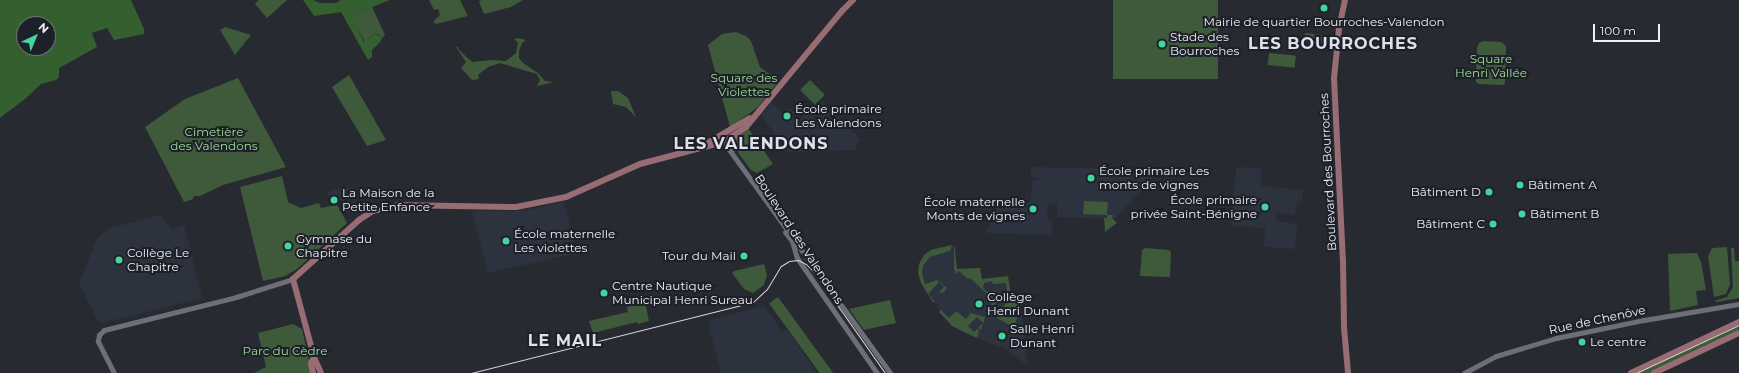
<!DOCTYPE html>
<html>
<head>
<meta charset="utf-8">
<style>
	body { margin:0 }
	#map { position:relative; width:1739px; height:373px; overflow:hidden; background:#272a31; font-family:Montserrat,sans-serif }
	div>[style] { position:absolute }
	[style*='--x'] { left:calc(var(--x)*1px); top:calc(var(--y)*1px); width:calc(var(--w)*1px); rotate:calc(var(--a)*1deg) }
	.built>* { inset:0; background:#2d323f }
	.green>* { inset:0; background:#3e5a3a; transform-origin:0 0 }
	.forest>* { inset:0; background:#34602f }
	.minor>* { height:5px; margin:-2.5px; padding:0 2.5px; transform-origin:2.5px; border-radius:2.5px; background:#6c6f78 }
	.major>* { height:6px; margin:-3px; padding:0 3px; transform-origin:3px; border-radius:3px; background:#976d73 }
	.tram>* { height:1px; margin:-0.5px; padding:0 0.5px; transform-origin:0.5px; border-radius:0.5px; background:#d5d7dc }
	.dots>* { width:11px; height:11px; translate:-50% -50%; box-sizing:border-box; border:2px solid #1d2028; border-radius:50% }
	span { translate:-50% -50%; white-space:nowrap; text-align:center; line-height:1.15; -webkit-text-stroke:4px #1d2028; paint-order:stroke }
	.poi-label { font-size:12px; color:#edeff4 }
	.left { translate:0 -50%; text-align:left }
	.right { translate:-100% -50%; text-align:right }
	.park-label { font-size:12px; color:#9cdd94 }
	.street-label { font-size:12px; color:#edeff4 }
	.district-label { font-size:16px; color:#dee1ec; font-weight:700; letter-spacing:1px }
	.north { position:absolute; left:16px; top:16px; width:40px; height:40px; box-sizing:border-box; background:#1d2028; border:1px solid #70737a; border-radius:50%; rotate:44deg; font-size:11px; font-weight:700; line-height:16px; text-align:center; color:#edeff4 }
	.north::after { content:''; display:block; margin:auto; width:14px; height:18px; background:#45d49f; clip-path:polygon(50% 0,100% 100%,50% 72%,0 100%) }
	.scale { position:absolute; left:1593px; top:24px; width:67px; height:18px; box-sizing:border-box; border:2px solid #edeff4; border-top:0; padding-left:5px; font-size:12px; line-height:14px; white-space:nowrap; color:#edeff4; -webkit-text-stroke:3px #1d2028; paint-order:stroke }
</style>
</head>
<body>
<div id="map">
	<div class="built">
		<div style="clip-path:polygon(822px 101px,861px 139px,857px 143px,856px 150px,788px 152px,761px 115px,772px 103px,783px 114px,789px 108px,794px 113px,792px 116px,798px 122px,816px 103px,818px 105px)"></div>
		<div style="clip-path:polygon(1031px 167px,1152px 169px,1155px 175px,1115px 219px,1057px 217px,1057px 204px,1048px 203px,1047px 219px,1053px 220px,1052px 235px,987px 233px,986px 231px,1000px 200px,1031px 199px,1032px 180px,1038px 180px,1038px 178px,1031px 177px)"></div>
		<div style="clip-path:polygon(1236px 167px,1261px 168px,1261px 186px,1303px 190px,1302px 201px,1297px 201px,1295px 215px,1334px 221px,1276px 213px,1276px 221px,1297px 224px,1295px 249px,1264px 247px,1265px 228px,1232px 226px)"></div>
		<div style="clip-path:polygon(345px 187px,346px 189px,353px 187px,356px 197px,347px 199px,348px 203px,355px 201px,357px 206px,354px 207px,355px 211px,345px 213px,344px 210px,342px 210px,341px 200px,331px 202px,328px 192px)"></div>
		<div style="clip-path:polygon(564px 202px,577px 253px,488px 273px,472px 211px,521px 211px)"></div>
		<div style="clip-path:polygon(161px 215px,172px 229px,184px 225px,202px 298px,102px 323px,97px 319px,79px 284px,96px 240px,107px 229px)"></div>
		<div style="clip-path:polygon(956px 245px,957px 269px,980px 268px,982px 279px,1008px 276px,1011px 300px,1020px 297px,1028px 366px,1003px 348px,968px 335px,951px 325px,937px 308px,939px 305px,935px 302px,933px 302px,923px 288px,919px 275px,918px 267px,924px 255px,934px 248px)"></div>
		<div style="clip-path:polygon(765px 306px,782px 332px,787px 330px,817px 373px,721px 373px,709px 327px,709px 320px)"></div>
	</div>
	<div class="green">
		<div style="clip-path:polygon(259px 0,287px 0,267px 18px,255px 4px)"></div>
		<div style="clip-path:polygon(429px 0,460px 0,468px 16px,436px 24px,433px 22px,440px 15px,438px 9px,434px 10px)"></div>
		<div style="clip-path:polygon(481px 0,523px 0,511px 7px,484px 14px,479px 2px)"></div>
		<div style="left:1113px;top:0;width:105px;height:79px"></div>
		<div style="clip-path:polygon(372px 7px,385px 35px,383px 37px,374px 33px,365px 42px,349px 13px,370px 9px)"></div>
		<div style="clip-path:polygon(225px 27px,251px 35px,235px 55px,220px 30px)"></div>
		<div style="clip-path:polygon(736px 32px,746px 36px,751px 41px,760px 67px,779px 81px,757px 108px,730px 127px,708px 45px,722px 34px)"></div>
		<div style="clip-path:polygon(1305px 33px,1328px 36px,1330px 38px,1330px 44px,1305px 42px)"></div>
		<div style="clip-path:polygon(518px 38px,526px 40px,522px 43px,519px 51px,519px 58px,523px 63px,538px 73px,545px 81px,554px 82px,537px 86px,540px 80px,537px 74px,500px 63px,488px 67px,478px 75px,479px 79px,472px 80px,461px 68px,466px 62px,456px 47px,458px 47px,459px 50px,472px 62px,492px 60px,506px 61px,516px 53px,518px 43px,514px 39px)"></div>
		<div style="clip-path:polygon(1484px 41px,1501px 42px,1506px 46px,1505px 83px,1503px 85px,1479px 84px,1476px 82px,1477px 47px,1479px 43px)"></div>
		<div style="left:1269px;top:53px;width:27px;height:12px;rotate:6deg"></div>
		<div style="clip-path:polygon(349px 75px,386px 140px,367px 146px,332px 87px)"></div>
		<div style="clip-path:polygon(238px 78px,286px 167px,223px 185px,200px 196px,194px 196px,193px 199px,184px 202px,145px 127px,185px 99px)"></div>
		<div style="left:810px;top:80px;width:21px;height:14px;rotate:45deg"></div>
		<div style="clip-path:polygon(611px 91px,618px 91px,628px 98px,636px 117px,626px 107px,613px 104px)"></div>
		<div style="clip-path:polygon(748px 128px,773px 164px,757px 173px,751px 170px,734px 147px,734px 140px)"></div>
		<div style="clip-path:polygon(282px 176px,288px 202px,301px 208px,319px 203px,321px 208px,337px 205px,347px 223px,297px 269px,285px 276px,263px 281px,240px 187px)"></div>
		<div style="clip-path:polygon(1084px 201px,1108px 202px,1107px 215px,1113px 215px,1112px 218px,1117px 223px,1105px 232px,1104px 218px,1107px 218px,1107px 215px,1083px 214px)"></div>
		<div style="clip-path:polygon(952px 245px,950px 251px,930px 257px,923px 266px,922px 273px,925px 284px,937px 280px,947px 288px,944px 292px,939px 293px,944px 287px,939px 282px,929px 293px,929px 295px,935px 302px,933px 302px,921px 283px,918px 273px,919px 264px,924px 255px,931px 250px)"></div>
		<div style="clip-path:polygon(954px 245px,957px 269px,980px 268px,982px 279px,1008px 276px,1011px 297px,1008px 298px,1006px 283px,993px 284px,992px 281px,984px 283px,983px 288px,997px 301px,993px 306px,991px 304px,994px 300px,970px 278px,968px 279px,959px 271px,956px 274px,954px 269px)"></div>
		<div style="clip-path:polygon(1727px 247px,1730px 284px,1726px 294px,1714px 297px,1708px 256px,1712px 248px)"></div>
		<div style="clip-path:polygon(1145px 248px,1169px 250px,1171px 252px,1170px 277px,1140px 276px,1142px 250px)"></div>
		<div style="clip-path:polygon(1731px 248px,1734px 248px,1735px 261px,1739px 261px,1739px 298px,1717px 302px,1714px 301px,1727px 297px,1733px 287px)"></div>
		<div style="clip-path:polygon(1697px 253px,1701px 262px,1706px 290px,1696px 291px,1698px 305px,1670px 311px,1668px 254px)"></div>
		<div style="clip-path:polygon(764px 264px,767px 275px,764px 285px,753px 293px,744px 289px,732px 273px,734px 271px)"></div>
		<div style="left:778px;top:297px;width:94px;height:11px;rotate:54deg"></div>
		<div style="clip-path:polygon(1017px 298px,1018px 317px,1013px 327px,997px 318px,1007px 301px)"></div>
		<div style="clip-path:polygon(890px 300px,896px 323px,864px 330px,849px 309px)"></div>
		<div style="clip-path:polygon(645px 303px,649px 321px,638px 324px,637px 322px,593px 333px,589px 321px,628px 312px,627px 307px)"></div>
		<div style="clip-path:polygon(941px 310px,949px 318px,956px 311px,966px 319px,971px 313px,985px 317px,981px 330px,978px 328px,983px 323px,977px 317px,968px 326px,974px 332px,977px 329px,979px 331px,977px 338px,952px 326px,941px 314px,939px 312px)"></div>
		<div style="clip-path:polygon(293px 324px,302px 329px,312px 373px,254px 373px,266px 367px,258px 333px)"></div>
		<div style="clip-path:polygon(1738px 325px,1739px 332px,1650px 373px,1634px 373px)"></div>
	</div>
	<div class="forest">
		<div style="clip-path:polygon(evenodd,0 0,131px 0,144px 29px,144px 34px,114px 40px,107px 28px,92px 33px,97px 47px,59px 68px,59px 77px,56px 80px,41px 84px,25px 99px,0 118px,0 0,24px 24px,48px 24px,48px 48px,24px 48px,24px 24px)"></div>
		<div style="clip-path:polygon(303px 0,313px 0,320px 3px,336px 3px,341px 0,390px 0,372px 7px,370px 9px,350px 13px,364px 42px,372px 36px,372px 33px,383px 37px,380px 42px,372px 50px,372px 57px,368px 60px,341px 12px,314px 16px)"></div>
	</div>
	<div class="minor">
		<div style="--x:720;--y:137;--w:291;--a:54.2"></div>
		<div style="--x:732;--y:150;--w:8;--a:-97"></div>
		<div style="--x:731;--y:142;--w:9;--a:-58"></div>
		<div style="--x:785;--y:232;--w:11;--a:52"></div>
		<div style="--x:792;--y:241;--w:18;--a:74"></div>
		<div style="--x:797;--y:258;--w:140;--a:55.2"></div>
		<div style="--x:114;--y:373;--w:36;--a:-117"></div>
		<div style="--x:98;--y:341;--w:6;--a:-81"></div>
		<div style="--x:99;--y:335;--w:7;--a:-45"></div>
		<div style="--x:104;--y:330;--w:136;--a:-14"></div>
		<div style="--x:236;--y:297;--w:60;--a:-17.5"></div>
		<div style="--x:1464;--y:373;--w:36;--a:-28"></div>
		<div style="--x:1496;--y:356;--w:63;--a:-16.7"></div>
		<div style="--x:1556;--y:338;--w:90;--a:-11.6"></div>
		<div style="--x:1644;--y:320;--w:96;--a:-9.6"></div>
	</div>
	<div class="major">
		<div style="--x:1345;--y:0;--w:30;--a:102"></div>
		<div style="--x:1339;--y:29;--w:49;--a:95.8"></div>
		<div style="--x:1334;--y:78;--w:183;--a:87.2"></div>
		<div style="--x:1343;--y:261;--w:66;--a:89.1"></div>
		<div style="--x:1344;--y:327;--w:46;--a:85"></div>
		<div style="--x:704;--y:145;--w:53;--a:-30.4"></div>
		<div style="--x:313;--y:373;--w:10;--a:-101"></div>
		<div style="--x:311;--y:363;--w:7;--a:-63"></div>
		<div style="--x:321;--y:373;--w:17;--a:-114"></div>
		<div style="--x:314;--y:357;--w:81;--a:-105.1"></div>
		<div style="--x:293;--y:279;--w:89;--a:-41.8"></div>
		<div style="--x:359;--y:220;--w:17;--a:-33"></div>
		<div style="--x:373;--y:211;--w:26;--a:-13"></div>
		<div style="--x:398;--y:205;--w:118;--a:1"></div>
		<div style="--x:516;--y:207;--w:51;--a:-11.3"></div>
		<div style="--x:566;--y:197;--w:81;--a:-24"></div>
		<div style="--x:640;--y:164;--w:86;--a:-14.8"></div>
		<div style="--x:723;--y:142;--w:27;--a:-33"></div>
		<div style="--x:746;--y:127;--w:151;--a:-50.4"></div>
		<div style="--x:842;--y:11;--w:16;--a:-45"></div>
		<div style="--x:1631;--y:373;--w:119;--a:-25.3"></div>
		<div style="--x:1654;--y:373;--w:94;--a:-25.2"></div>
	</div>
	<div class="tram">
		<div style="--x:471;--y:373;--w:291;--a:-14.1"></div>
		<div style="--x:753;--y:302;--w:19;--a:-43"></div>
		<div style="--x:767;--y:289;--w:27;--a:-59"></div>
		<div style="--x:781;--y:266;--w:9;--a:-32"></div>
		<div style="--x:789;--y:261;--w:9;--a:-6"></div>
		<div style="--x:798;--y:260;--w:9;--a:27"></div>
		<div style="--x:806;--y:264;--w:11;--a:45"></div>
		<div style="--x:814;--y:272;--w:123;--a:54.9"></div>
		<div style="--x:1636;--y:373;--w:114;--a:-25"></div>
	</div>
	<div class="dots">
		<div style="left:1324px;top:8px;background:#45d49f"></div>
		<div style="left:1162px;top:44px;background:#45d49f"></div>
		<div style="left:787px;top:116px;background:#45d49f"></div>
		<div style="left:1091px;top:178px;background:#45d49f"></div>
		<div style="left:1520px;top:185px;background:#45d49f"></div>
		<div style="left:1489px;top:192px;background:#45d49f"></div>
		<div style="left:334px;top:200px;background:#45d49f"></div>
		<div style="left:1265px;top:207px;background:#45d49f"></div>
		<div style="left:1033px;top:209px;background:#45d49f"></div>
		<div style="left:1522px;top:214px;background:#45d49f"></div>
		<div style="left:1493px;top:224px;background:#45d49f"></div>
		<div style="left:506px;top:241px;background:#45d49f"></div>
		<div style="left:288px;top:246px;background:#45d49f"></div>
		<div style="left:744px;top:256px;background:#45d49f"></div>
		<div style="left:119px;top:260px;background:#45d49f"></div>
		<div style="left:604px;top:293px;background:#45d49f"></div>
		<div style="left:979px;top:304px;background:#45d49f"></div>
		<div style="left:1002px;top:336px;background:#45d49f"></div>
		<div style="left:1582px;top:342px;background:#45d49f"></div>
	</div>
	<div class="poi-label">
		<span style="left:1324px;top:22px">Mairie de quartier Bourroches-Valendon</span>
		<span class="left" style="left:1170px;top:44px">Stade des<br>Bourroches</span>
		<span class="left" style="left:795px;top:116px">École primaire<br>Les Valendons</span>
		<span class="left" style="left:1099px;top:178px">École primaire Les<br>monts de vignes</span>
		<span class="left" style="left:1528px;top:185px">Bâtiment A</span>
		<span class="right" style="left:1481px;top:192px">Bâtiment D</span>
		<span class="left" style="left:342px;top:200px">La Maison de la<br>Petite Enfance</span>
		<span class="right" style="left:1257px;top:207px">École primaire<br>privée Saint-Bénigne</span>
		<span class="right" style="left:1025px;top:209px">École maternelle<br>Monts de vignes</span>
		<span class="left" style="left:1530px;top:214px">Bâtiment B</span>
		<span class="right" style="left:1485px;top:224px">Bâtiment C</span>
		<span class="left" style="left:514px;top:241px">École maternelle<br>Les violettes</span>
		<span class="left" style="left:296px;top:246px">Gymnase du<br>Chapitre</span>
		<span class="left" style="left:127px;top:260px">Collège Le<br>Chapitre</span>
		<span class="right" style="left:736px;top:256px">Tour du Mail</span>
		<span class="left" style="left:612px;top:293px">Centre Nautique<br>Municipal Henri Sureau</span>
		<span class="left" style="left:987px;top:304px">Collège<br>Henri Dunant</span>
		<span class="left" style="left:1010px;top:336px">Salle Henri<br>Dunant</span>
		<span class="left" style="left:1590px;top:342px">Le centre</span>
	</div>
	<div class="park-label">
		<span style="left:1491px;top:66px">Square<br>Henri Vallée</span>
		<span style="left:744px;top:85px">Square des<br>Violettes</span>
		<span style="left:214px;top:139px">Cimetière<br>des Valendons</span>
		<span style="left:285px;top:351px">Parc du Cèdre</span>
	</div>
	<div class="street-label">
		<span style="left:1328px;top:172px;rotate:-93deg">Boulevard des Bourroches</span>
		<span style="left:799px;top:239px;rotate:57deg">Boulevard des Valendons</span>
		<span style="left:1597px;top:320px;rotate:-12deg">Rue de Chenôve</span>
	</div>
	<div class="district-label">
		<span style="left:1333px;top:44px">LES BOURROCHES</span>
		<span style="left:751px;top:144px">LES VALENDONS</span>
		<span style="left:565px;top:341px">LE MAIL</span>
	</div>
	<div class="north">N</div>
	<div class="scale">100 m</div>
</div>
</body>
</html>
